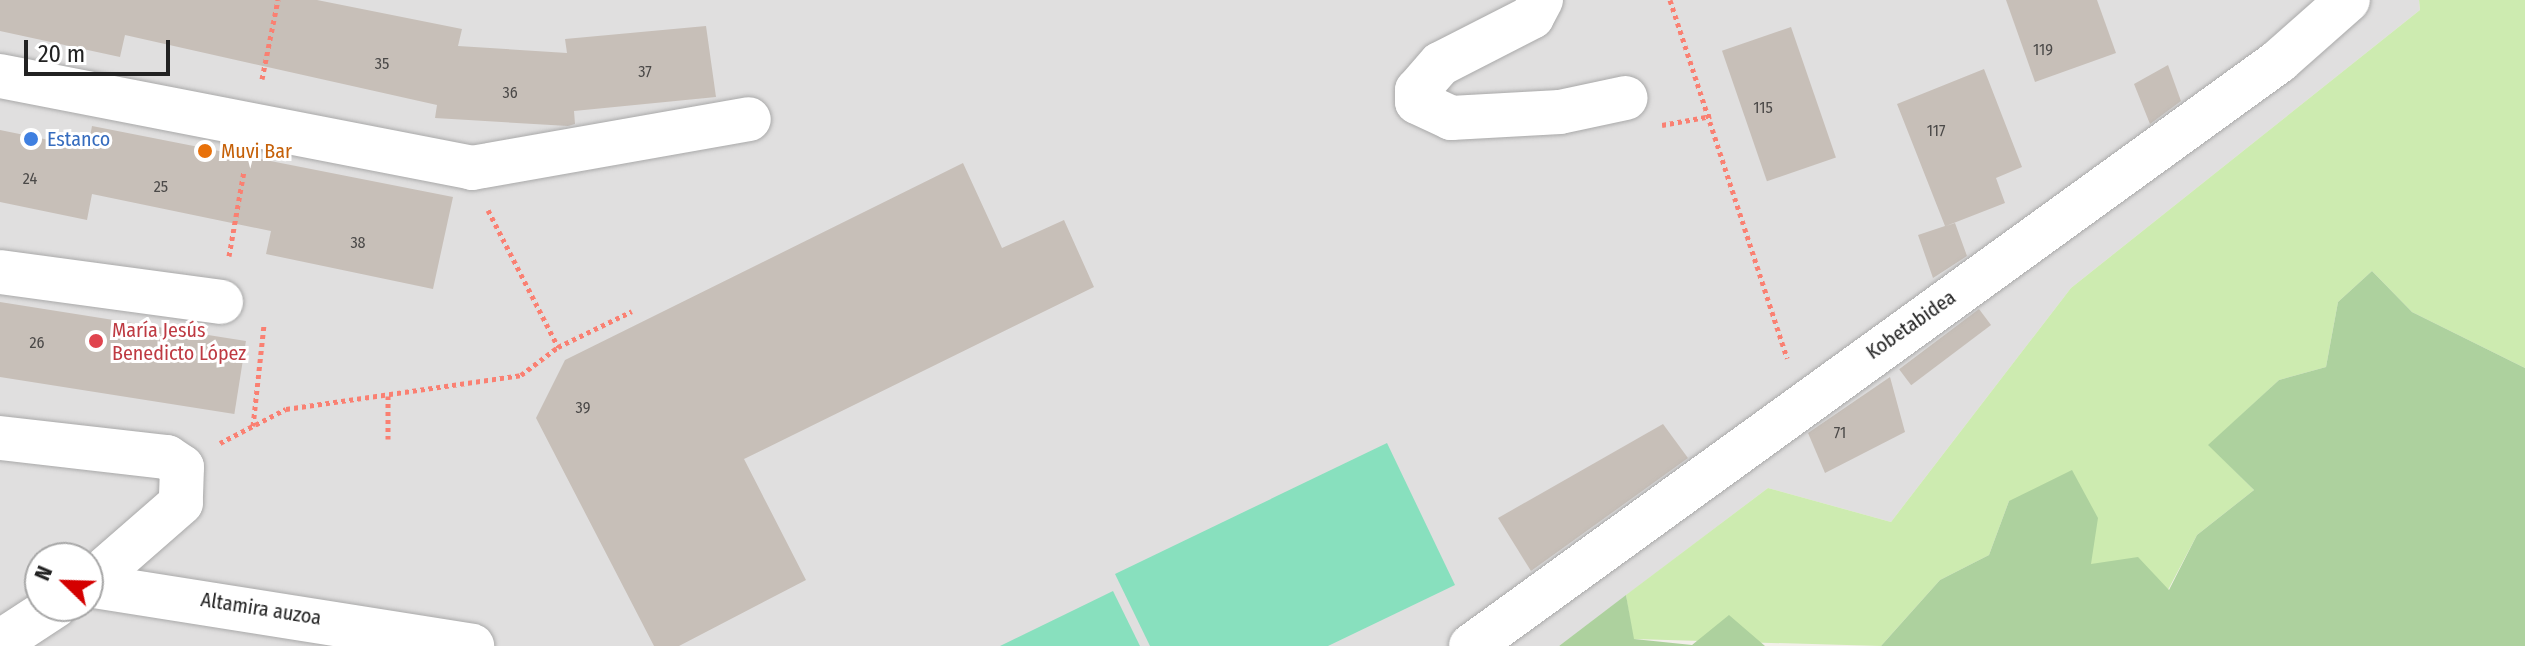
<!DOCTYPE html>
<html>
<head>
<meta charset="utf-8">
<style>
	body { margin:0 }
	#map { position:relative; width:2525px; height:646px; overflow:hidden; background:#f2efe9; font-family:"Fira Sans Condensed",sans-serif }
	div>[style] { position:absolute }
	[style*='--x'] { left:calc(var(--x)*1px); top:calc(var(--y)*1px); width:calc(var(--w)*1px); rotate:calc(var(--a)*1deg) }
	.residential>* { inset:0; background:#e0dfdf }
	.grass>* { inset:0; background:#cdebb0 }
	.forest>* { inset:0; background:#add19e }
	.pitch>* { inset:0; background:#88e0be }
	.building>* { inset:0; background:#c7bfb8; transform-origin:0 0 }
	.path>* { height:5px; margin-top:-2.5px; transform-origin:0; background:repeating-linear-gradient(90deg,#fa8072 0 4px,transparent 0 8px) }
	.roads { filter:drop-shadow(0 0 2px #a9a9a9) drop-shadow(0 0 2px #a9a9a9) }
	.minor>* { height:44px; margin:-22px; padding:0 22px; transform-origin:22px; border-radius:22px; background:#fff }
	.dots>* { width:22px; height:22px; translate:-50% -50%; box-sizing:border-box; border:4px solid #fff; border-radius:50% }
	span { translate:-50% -50%; white-space:nowrap; text-align:center; line-height:1.15; -webkit-text-stroke:6px #fff; paint-order:stroke }
	.number-label { font-size:16px; color:#4b4948 }
	.number-label span { -webkit-text-stroke-width:0 }
	.shop-label { font-size:20px; color:#366cbe }
	.left { translate:0 -50%; text-align:left }
	.food-label { font-size:20px; color:#c56008 }
	.street-label { font-size:20px; color:#222 }
	.health-label { font-size:20px; color:#be3a42 }
	.north { position:absolute; left:24px; top:542px; width:80px; height:80px; box-sizing:border-box; background:#fff; border:2px solid #a7a7a7; border-radius:50%; rotate:293deg; font-size:22px; font-weight:700; line-height:32px; text-align:center; color:#222 }
	.north::after { content:''; display:block; margin:auto; width:28px; height:36px; background:#d40000; clip-path:polygon(50% 0,100% 100%,50% 72%,0 100%) }
	.scale { position:absolute; left:24px; top:40px; width:146px; height:36px; box-sizing:border-box; border:4px solid #222; border-top:0; padding-left:10px; font-size:24px; line-height:28px; white-space:nowrap; color:#222; -webkit-text-stroke:6px #fff; paint-order:stroke }
</style>
</head>
<body>
<div id="map">
	<div class="residential">
		<div style="clip-path:polygon(evenodd,0 0,2419px 0,2420px 10px,2071px 288px,1891px 522px,1768px 488px,1559px 646px,0 646px,0 0,40px 558px,88px 558px,88px 606px,40px 606px,40px 558px)"></div>
	</div>
	<div class="grass">
		<div style="clip-path:polygon(2419px 0,2525px 0,2525px 368px,2412px 312px,2372px 271px,2338px 302px,2326px 367px,2279px 380px,2209px 445px,2254px 490px,2197px 535px,2168px 590px,2091px 565px,2009px 501px,1989px 555px,1940px 580px,1881px 646px,1633px 639px,1626px 595px,1768px 488px,1891px 522px,2071px 288px,2420px 10px)"></div>
	</div>
	<div class="forest">
		<div style="clip-path:polygon(2372px 271px,2412px 312px,2525px 368px,2525px 646px,1881px 646px,1940px 580px,1989px 555px,2009px 501px,2072px 470px,2098px 518px,2091px 564px,2138px 557px,2169px 590px,2197px 535px,2254px 490px,2208px 445px,2279px 380px,2326px 367px,2338px 302px)"></div>
		<div style="clip-path:polygon(1626px 595px,1634px 639px,1692px 645px,1729px 615px,1765px 646px,1559px 646px)"></div>
	</div>
	<div class="pitch">
		<div style="clip-path:polygon(1387px 443px,1455px 585px,1328px 646px,1150px 646px,1115px 574px)"></div>
		<div style="clip-path:polygon(1113px 591px,1140px 646px,1000px 646px)"></div>
	</div>
	<div class="building">
		<div style="clip-path:polygon(0 0,317px 0,462px 29px,458px 46px,567px 53px,565px 39px,706px 26px,716px 97px,574px 111px,575px 124px,568px 126px,435px 118px,437px 105px,125px 35px,120px 57px,0 31px)"></div>
		<div style="clip-path:polygon(2006px 0,2097px 0,2116px 53px,2035px 82px)"></div>
		<div style="left:1791px;top:27px;width:138px;height:73px;rotate:71deg"></div>
		<div style="clip-path:polygon(2168px 65px,2181px 101px,2150px 124px,2134px 84px)"></div>
		<div style="clip-path:polygon(1984px 69px,2022px 167px,1996px 178px,2005px 203px,1946px 226px,1955px 223px,1967px 256px,1933px 278px,1918px 235px,1945px 226px,1897px 104px)"></div>
		<div style="clip-path:polygon(92px 126px,453px 197px,433px 289px,266px 254px,271px 231px,92px 194px,87px 220px,0 202px,0 130px,88px 148px)"></div>
		<div style="clip-path:polygon(963px 163px,1002px 248px,1064px 220px,1094px 287px,744px 459px,806px 580px,679px 646px,654px 646px,536px 418px,565px 360px)"></div>
		<div style="left:0;top:302px;width:249px;height:74px;rotate:9deg"></div>
		<div style="left:1979px;top:309px;width:20px;height:100px;rotate:53deg"></div>
		<div style="clip-path:polygon(1890px 377px,1905px 432px,1825px 473px,1808px 433px)"></div>
		<div style="clip-path:polygon(1663px 424px,1688px 458px,1531px 571px,1498px 518px)"></div>
	</div>
	<div class="path">
		<div style="--x:1670;--y:0;--w:377;--a:71.9"></div>
		<div style="--x:262;--y:79;--w:81;--a:-78.6"></div>
		<div style="--x:1662;--y:125;--w:50;--a:-10.4"></div>
		<div style="--x:488;--y:210;--w:154;--a:62.9"></div>
		<div style="--x:229;--y:256;--w:86;--a:-80"></div>
		<div style="--x:388;--y:396;--w:43;--a:90"></div>
		<div style="--x:253;--y:426;--w:102;--a:-83.8"></div>
		<div style="--x:220;--y:443;--w:74;--a:-27.3"></div>
		<div style="--x:286;--y:409;--w:237;--a:-8.2"></div>
		<div style="--x:521;--y:375;--w:46;--a:-37.1"></div>
		<div style="--x:558;--y:347;--w:82;--a:-25.9"></div>
	</div>
	<div class="roads">
		<div class="minor">
			<div style="--x:1541;--y:0;--w:19;--a:118"></div>
			<div style="--x:1532;--y:17;--w:103;--a:152.9"></div>
			<div style="--x:1440;--y:64;--w:35;--a:131"></div>
			<div style="--x:1417;--y:90;--w:12;--a:90"></div>
			<div style="--x:1417;--y:102;--w:38;--a:25"></div>
			<div style="--x:1451;--y:118;--w:109;--a:-3.2"></div>
			<div style="--x:1560;--y:112;--w:67;--a:-12"></div>
			<div style="--x:0;--y:76;--w:481;--a:11"></div>
			<div style="--x:472;--y:168;--w:281;--a:-10"></div>
			<div style="--x:0;--y:272;--w:223;--a:7.7"></div>
			<div style="--x:0;--y:438;--w:168;--a:6.5"></div>
			<div style="--x:167;--y:457;--w:18;--a:34"></div>
			<div style="--x:182;--y:467;--w:36;--a:92"></div>
			<div style="--x:181;--y:503;--w:123;--a:138.9"></div>
			<div style="--x:88;--y:585;--w:389;--a:9"></div>
			<div style="--x:0;--y:642;--w:66;--a:-33.2"></div>
			<div style="--x:1471;--y:646;--w:998;--a:-35.9"></div>
			<div style="--x:2279;--y:61;--w:92;--a:-41.5"></div>
		</div>
	</div>
	<div class="dots">
		<div style="left:31px;top:139px;background:#3f7fe0"></div>
		<div style="left:205px;top:151px;background:#e8710a"></div>
		<div style="left:96px;top:341px;background:#e0444e"></div>
	</div>
	<div class="number-label">
		<span style="left:2043px;top:50px">119</span>
		<span style="left:382px;top:64px">35</span>
		<span style="left:645px;top:72px">37</span>
		<span style="left:510px;top:93px">36</span>
		<span style="left:1763px;top:108px">115</span>
		<span style="left:1936px;top:131px">117</span>
		<span style="left:30px;top:179px">24</span>
		<span style="left:161px;top:187px">25</span>
		<span style="left:358px;top:243px">38</span>
		<span style="left:37px;top:343px">26</span>
		<span style="left:583px;top:408px">39</span>
		<span style="left:1840px;top:433px">71</span>
	</div>
	<div class="shop-label">
		<span class="left" style="left:47px;top:139px">Estanco</span>
	</div>
	<div class="food-label">
		<span class="left" style="left:221px;top:151px">Muvi Bar</span>
	</div>
	<div class="street-label">
		<span style="left:1911px;top:325px;rotate:-35deg">Kobetabidea</span>
		<span style="left:261px;top:609px;rotate:9deg">Altamira auzoa</span>
	</div>
	<div class="health-label">
		<span class="left" style="left:112px;top:342px">María Jesús<br>Benedicto López</span>
	</div>
	<div class="north">N</div>
	<div class="scale">20 m</div>
</div>
</body>
</html>
